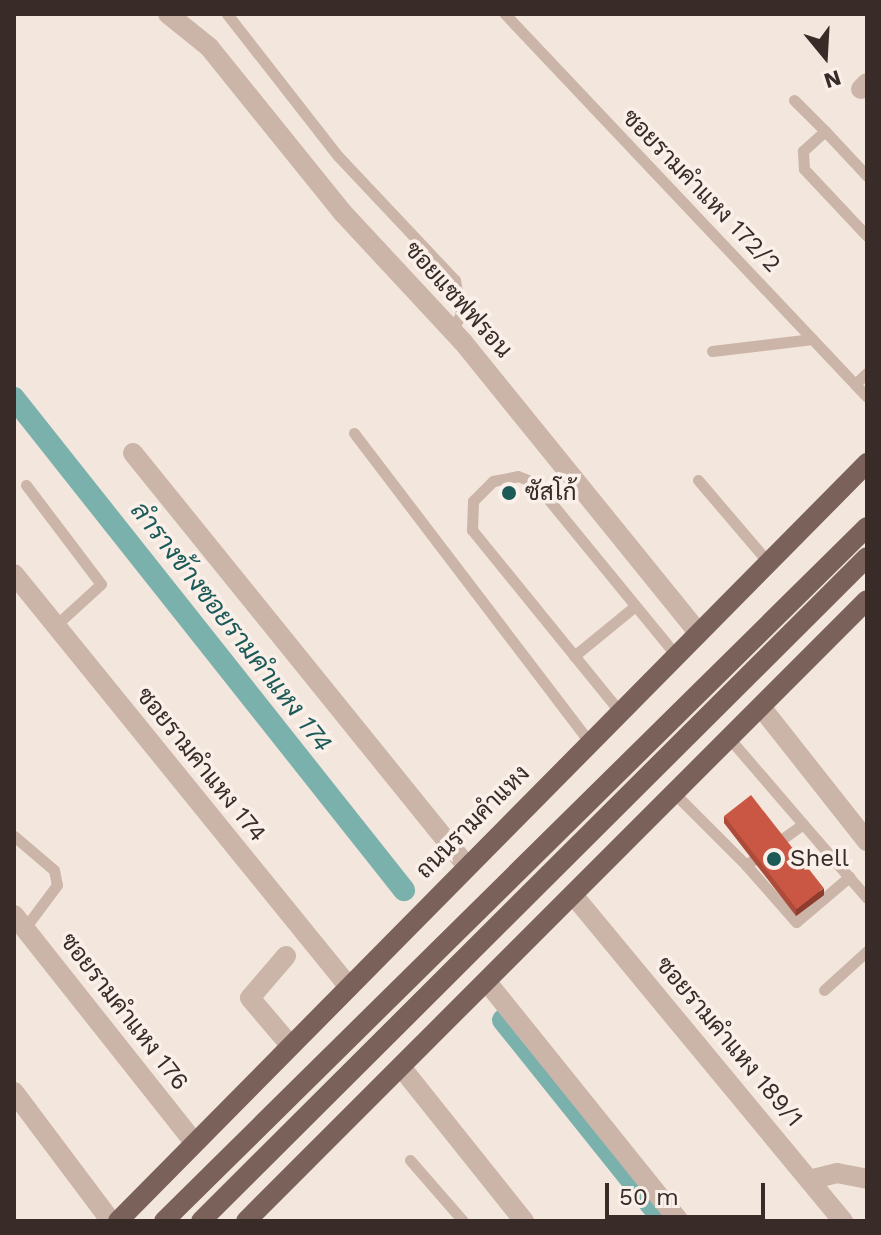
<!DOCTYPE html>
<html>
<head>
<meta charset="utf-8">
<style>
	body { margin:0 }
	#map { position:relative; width:881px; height:1235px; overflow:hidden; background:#f3e6dc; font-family:"Work Sans",Sarabun,sans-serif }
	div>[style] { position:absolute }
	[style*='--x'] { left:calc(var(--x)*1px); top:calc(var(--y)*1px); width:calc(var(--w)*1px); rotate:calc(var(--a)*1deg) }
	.canal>* { height:22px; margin:-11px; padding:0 11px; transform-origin:11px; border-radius:11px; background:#7ab1ad }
	.service>* { height:11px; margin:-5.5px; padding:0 5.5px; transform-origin:5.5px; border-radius:5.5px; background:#cbb4a8 }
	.minor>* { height:20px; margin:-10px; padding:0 10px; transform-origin:10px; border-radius:10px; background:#cbb4a8 }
	.primary>* { height:20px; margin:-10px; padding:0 10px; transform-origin:10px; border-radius:10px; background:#7a6159 }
	.wall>* { inset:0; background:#ad4b3a }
	.shaded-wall>* { inset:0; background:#8d3d30 }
	.building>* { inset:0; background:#c95744; transform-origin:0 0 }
	.dots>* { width:22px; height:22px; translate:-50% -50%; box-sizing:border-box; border:4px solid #faf0e9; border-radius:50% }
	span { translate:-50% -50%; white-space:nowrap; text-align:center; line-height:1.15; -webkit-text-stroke:7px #faf0e9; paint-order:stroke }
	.street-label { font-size:24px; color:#382b28 }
	.poi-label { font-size:24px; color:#382b28 }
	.left { translate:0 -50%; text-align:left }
	.water-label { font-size:26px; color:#1c5a58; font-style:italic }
	.frame { position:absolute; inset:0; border:16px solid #382b28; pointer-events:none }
	.north { position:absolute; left:785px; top:16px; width:80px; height:80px; -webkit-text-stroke:6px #faf0e9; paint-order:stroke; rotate:162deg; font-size:22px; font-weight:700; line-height:32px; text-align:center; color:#382b28 }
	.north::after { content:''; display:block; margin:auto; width:28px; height:36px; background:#382b28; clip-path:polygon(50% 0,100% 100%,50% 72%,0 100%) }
	.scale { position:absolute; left:605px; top:1183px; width:160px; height:36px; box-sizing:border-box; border:4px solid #382b28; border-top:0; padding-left:10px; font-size:24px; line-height:28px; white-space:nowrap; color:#382b28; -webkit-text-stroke:6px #faf0e9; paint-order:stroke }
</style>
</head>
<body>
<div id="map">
	<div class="canal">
		<div style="--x:14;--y:398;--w:628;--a:51.6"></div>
		<div style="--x:503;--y:1020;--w:258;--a:51.3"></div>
	</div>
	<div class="service">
		<div style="--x:227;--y:14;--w:180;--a:52"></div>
		<div style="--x:338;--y:156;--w:170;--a:46.7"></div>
		<div style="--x:455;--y:280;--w:35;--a:80"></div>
		<div style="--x:461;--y:314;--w:18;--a:119"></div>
		<div style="--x:505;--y:14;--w:527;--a:46.61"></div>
		<div style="--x:794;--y:100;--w:44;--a:45"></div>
		<div style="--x:825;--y:131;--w:30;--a:138"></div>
		<div style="--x:803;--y:151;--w:18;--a:87"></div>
		<div style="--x:804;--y:169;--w:92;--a:46.8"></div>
		<div style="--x:825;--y:131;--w:62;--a:47"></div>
		<div style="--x:712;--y:351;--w:101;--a:-6.8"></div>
		<div style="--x:855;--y:384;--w:16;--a:-43"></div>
		<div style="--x:354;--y:433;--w:388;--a:52.7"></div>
		<div style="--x:698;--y:480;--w:108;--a:49.5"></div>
		<div style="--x:26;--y:485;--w:124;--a:52.9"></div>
		<div style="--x:101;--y:584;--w:62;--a:137.6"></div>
		<div style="--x:574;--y:656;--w:79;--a:-39.3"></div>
		<div style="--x:620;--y:712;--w:235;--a:-129.1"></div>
		<div style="--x:472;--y:530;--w:29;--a:-88"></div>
		<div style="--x:473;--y:501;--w:28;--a:-45"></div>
		<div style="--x:493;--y:481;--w:25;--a:-11"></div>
		<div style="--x:518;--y:476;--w:18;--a:22"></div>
		<div style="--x:535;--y:483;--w:222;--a:50.7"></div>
		<div style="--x:675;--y:794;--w:100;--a:45"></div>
		<div style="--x:746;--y:865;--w:70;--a:-35.7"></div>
		<div style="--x:803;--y:824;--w:112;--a:-130.7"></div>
		<div style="--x:803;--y:824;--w:98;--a:49.1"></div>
		<div style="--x:14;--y:836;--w:52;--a:40.4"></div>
		<div style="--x:54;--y:870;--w:15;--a:79"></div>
		<div style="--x:57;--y:885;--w:54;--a:126.7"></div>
		<div style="--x:746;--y:865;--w:76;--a:48.7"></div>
		<div style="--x:796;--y:922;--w:70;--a:-40.3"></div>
		<div style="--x:824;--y:990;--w:58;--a:-42.2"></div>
		<div style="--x:410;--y:1160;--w:81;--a:49"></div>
	</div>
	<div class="minor">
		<div style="--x:168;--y:14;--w:53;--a:38.8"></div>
		<div style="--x:209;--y:47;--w:213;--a:51.1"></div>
		<div style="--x:343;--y:213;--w:176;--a:47.1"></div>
		<div style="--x:463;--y:342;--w:373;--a:51"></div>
		<div style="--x:861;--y:89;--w:8;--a:-45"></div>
		<div style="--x:133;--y:453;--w:530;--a:51.05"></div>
		<div style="--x:14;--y:574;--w:532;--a:50.95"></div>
		<div style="--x:761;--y:707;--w:171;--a:51.7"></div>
		<div style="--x:574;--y:896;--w:422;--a:50.4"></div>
		<div style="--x:14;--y:915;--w:288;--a:51.6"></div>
		<div style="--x:286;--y:956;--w:55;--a:130.6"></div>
		<div style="--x:250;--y:998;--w:62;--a:49.6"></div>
		<div style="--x:487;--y:982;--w:307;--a:51.2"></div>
		<div style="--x:401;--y:1067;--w:197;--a:51.4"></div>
		<div style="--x:14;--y:1092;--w:161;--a:53.1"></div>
		<div style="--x:809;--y:1180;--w:29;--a:-14"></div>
		<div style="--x:837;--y:1173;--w:31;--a:11"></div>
	</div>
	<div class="primary">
		<div style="--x:118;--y:1221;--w:1066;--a:-45.34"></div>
		<div style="--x:164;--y:1221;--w:988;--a:-44.63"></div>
		<div style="--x:201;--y:1221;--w:940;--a:-44.91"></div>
		<div style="--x:246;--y:1221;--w:878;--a:-45"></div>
	</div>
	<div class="wall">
		<div style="clip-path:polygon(724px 816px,824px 895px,796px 916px,724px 823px)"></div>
	</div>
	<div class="shaded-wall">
		<div style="clip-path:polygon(824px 888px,824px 895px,796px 916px,796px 909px)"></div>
	</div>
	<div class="building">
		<div style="left:751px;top:795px;width:118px;height:34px;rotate:52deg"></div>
	</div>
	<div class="dots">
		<div style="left:509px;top:493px;background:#1c5a58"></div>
		<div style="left:774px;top:859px;background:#1c5a58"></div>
	</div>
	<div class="street-label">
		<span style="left:701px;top:191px;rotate:46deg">ซอยรามคำแหง 172/2</span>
		<span style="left:458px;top:300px;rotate:48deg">ซอยแซฟฟรอน</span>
		<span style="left:201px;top:765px;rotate:51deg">ซอยรามคำแหง 174</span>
		<span style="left:473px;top:822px;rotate:-45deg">ถนนรามคำแหง</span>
		<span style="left:124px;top:1012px;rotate:52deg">ซอยรามคำแหง 176</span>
		<span style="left:729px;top:1042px;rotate:50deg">ซอยรามคำแหง 189/1</span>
	</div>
	<div class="poi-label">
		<span class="left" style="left:525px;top:493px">ซัสโก้</span>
		<span class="left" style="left:790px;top:859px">Shell</span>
	</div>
	<div class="water-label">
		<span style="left:231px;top:627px;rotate:52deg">ลำรางข้างซอยรามคำแหง 174</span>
	</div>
	<div class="frame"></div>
	<div class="north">N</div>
	<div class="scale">50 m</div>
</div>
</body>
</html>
